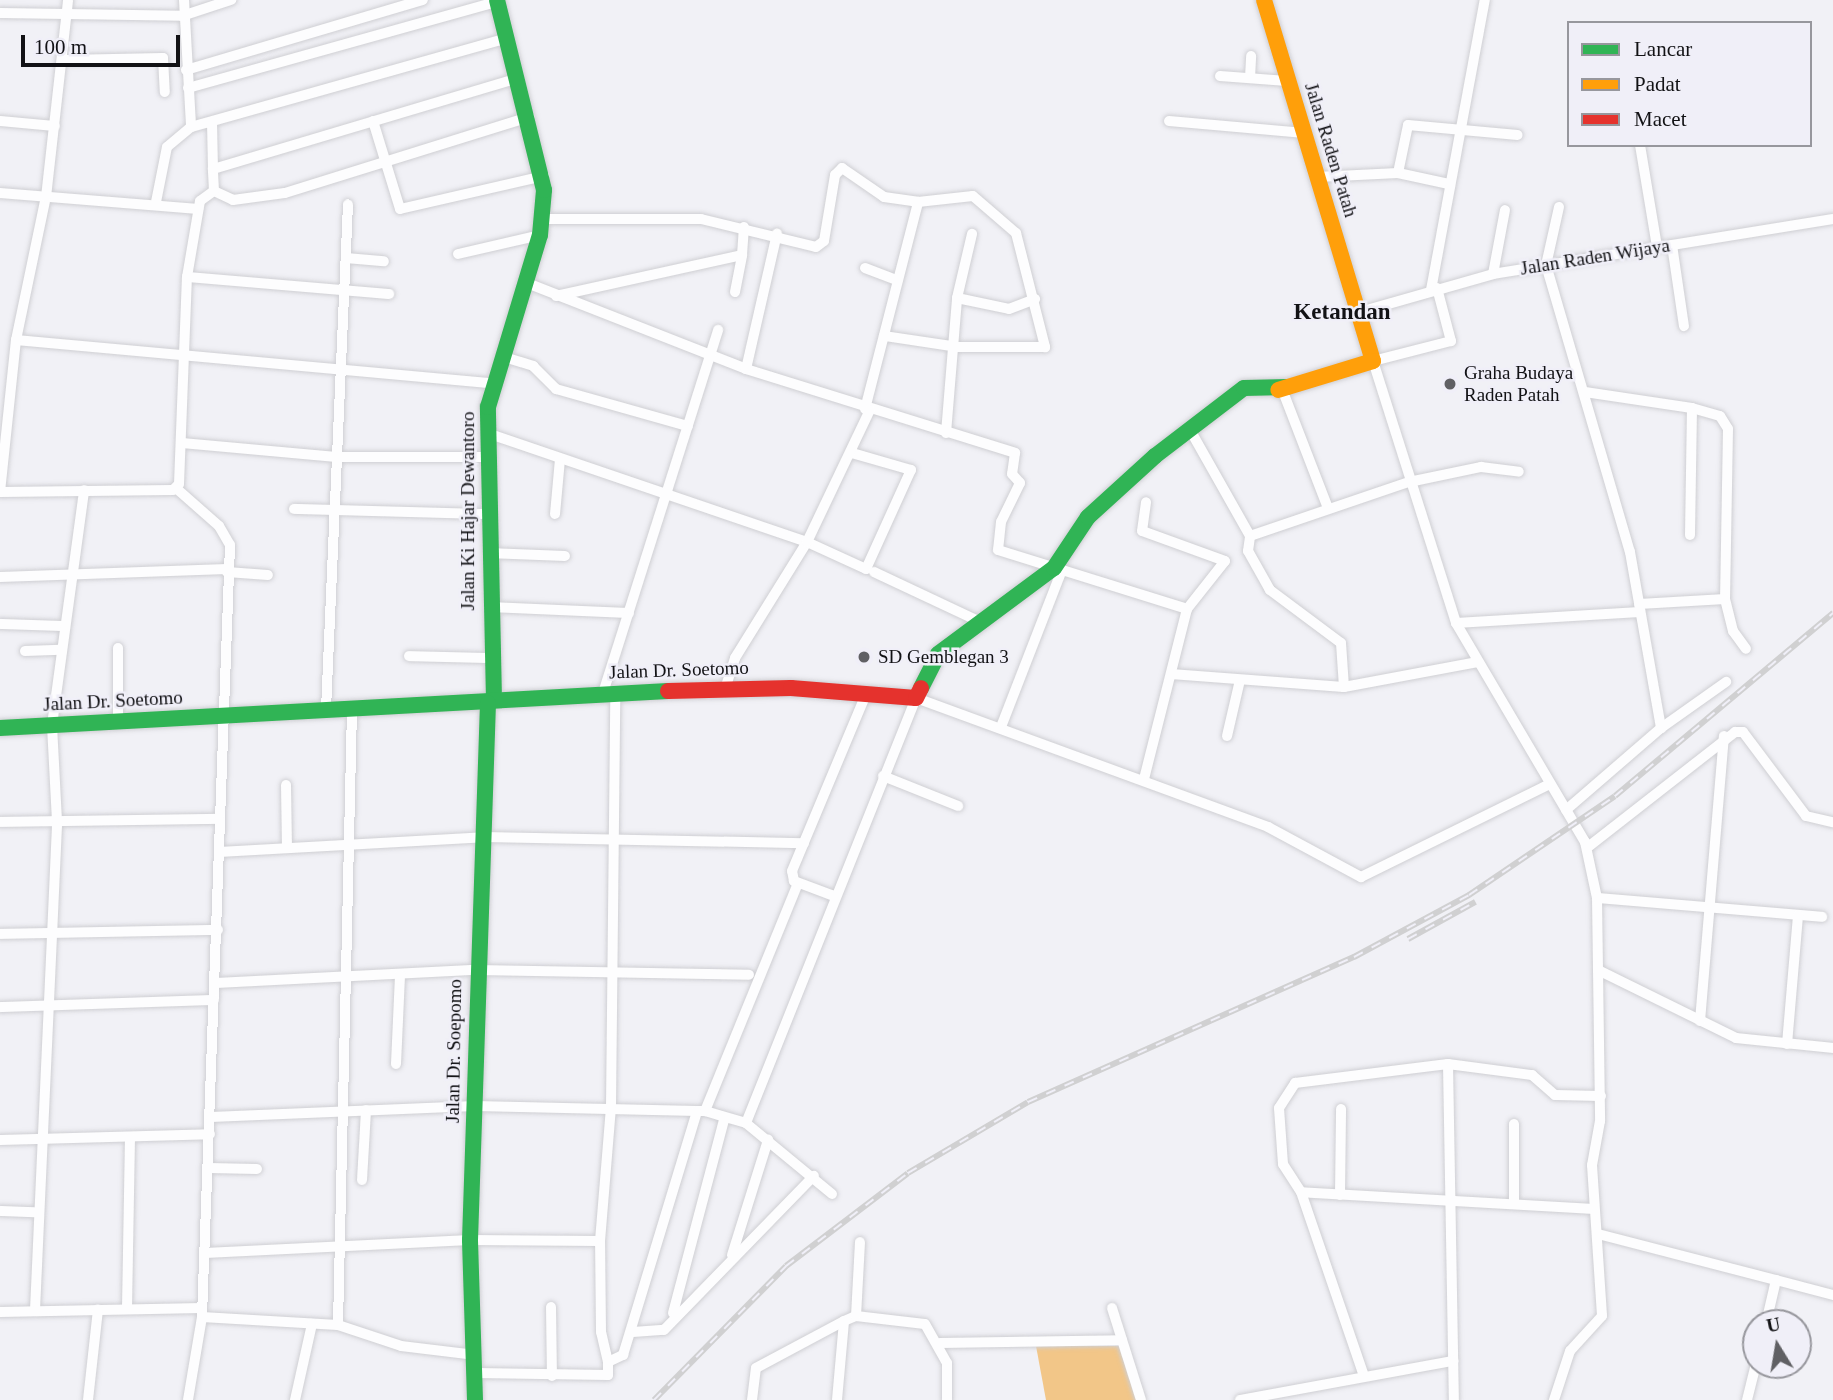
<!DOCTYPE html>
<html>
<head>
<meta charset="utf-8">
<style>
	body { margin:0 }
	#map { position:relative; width:1833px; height:1400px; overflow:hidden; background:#f1f1f6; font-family:Georgia,serif }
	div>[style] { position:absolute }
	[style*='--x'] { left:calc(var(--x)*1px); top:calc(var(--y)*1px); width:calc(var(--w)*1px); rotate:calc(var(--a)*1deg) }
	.water>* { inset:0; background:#f2c688 }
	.roads { filter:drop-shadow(0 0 2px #cfcfd3) drop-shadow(0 0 2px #cfcfd3) }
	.street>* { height:10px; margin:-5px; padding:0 5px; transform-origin:5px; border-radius:5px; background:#fdfdfe }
	.fast>* { height:16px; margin:-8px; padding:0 8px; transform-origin:8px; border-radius:8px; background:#30b455 }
	.slow>* { height:16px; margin:-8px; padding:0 8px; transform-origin:8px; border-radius:8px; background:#ff9f0a }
	.jam>* { height:16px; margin:-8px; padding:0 8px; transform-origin:8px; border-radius:8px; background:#e5322d }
	.rail>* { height:6px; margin-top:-3px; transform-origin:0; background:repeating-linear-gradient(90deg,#f0eff8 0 10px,#d0d0d1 0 20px); box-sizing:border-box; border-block:2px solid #d0d0d1 }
	.dots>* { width:19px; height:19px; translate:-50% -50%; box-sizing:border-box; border:4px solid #f0eff8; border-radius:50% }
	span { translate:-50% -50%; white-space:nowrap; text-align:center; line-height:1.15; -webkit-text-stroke:5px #f0eff8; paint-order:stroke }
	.street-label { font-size:19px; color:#121215 }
	.poi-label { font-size:19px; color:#121215 }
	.left { translate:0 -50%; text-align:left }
	.quarter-label { font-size:23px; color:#121215; font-weight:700 }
	.legend { position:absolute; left:1567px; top:21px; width:245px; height:126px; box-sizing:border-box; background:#f0eff8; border:2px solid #97979d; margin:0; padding:9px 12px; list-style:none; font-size:21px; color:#121215 }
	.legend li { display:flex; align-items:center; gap:14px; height:35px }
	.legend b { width:35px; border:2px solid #97979d }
	.north { position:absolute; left:1742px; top:1309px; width:70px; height:70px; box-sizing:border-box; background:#f0eff8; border:2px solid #97979d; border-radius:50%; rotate:349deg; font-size:19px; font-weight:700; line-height:28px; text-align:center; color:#121215 }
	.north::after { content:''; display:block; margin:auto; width:24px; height:32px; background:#606064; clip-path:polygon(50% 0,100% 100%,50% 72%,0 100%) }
	.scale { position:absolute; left:21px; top:35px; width:159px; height:32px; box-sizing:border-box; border:4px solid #121215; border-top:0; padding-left:9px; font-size:21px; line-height:24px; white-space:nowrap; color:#121215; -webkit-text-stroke:5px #f0eff8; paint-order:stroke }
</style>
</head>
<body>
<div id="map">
	<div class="water">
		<div style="clip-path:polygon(1036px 1346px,1123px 1346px,1138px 1400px,1046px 1400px)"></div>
	</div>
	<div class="roads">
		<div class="street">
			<div style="--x:184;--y:0;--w:127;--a:86.8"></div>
			<div style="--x:0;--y:13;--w:182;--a:0.9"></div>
			<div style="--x:182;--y:16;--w:52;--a:-18.1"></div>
			<div style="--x:64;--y:60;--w:99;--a:-1.2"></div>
			<div style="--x:163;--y:58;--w:34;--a:87"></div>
			<div style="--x:186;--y:70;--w:247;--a:-16.5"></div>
			<div style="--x:1220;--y:76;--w:67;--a:4.3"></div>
			<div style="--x:1250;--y:78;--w:22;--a:-87"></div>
			<div style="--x:188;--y:88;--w:321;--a:-15.6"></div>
			<div style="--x:0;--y:121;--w:55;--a:5.2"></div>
			<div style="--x:373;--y:121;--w:92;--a:72.9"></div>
			<div style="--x:400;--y:209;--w:148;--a:-12.9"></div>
			<div style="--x:1169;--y:121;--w:136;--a:5.1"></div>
			<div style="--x:212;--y:122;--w:47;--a:88.8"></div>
			<div style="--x:1640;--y:145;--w:103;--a:80.5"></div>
			<div style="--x:1398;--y:173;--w:49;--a:-78.2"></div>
			<div style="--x:1408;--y:125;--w:110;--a:5.2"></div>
			<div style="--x:1317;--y:177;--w:81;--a:-2.8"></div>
			<div style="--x:1398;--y:173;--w:52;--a:12.2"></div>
			<div style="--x:214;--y:191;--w:21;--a:25"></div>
			<div style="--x:233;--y:200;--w:52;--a:-7.7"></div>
			<div style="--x:285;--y:193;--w:256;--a:-17.3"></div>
			<div style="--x:0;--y:193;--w:199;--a:4.6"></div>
			<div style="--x:156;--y:202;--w:56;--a:-78.7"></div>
			<div style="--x:167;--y:147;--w:31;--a:-40"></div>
			<div style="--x:191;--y:127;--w:329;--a:-15.7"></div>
			<div style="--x:1559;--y:207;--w:59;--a:102.6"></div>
			<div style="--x:1546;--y:265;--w:299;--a:73.7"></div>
			<div style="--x:1630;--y:552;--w:179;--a:80"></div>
			<div style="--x:542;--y:219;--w:159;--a:0"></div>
			<div style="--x:701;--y:219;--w:118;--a:13.7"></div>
			<div style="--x:816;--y:247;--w:10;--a:-37"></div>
			<div style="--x:824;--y:241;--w:67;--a:-80.5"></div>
			<div style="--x:835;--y:175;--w:10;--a:-45"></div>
			<div style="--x:842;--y:168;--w:51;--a:34.6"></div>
			<div style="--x:884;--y:197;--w:34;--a:8"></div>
			<div style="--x:918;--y:202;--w:55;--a:-6.2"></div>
			<div style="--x:973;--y:196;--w:57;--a:40.7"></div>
			<div style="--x:1016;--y:233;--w:118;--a:75.7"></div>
			<div style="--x:1045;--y:347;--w:87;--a:180"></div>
			<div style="--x:958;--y:347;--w:75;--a:-171.5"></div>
			<div style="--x:1672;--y:245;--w:82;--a:81.6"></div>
			<div style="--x:458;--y:254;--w:84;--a:-13"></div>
			<div style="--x:346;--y:258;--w:38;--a:5"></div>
			<div style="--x:865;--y:268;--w:34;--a:21"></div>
			<div style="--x:1493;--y:274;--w:65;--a:-79.4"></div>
			<div style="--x:187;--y:277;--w:203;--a:4.8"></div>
			<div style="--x:527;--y:283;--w:235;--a:21.4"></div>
			<div style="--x:746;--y:369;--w:282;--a:17.3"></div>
			<div style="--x:1015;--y:453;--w:21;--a:98"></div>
			<div style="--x:1012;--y:474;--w:12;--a:48"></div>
			<div style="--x:1020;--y:483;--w:43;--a:116"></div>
			<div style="--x:1001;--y:522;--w:28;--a:96"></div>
			<div style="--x:998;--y:550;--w:198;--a:17.3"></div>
			<div style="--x:1437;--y:288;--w:55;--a:75.2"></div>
			<div style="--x:1451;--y:341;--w:81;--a:165.6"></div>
			<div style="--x:1373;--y:361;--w:275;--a:72.4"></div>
			<div style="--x:1456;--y:623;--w:254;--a:59.5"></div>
			<div style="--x:1585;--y:842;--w:57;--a:77.9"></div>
			<div style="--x:1597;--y:898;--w:223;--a:89.2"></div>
			<div style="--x:1600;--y:1121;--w:45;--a:100.3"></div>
			<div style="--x:1592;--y:1165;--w:151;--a:86.2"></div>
			<div style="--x:1602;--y:1316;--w:47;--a:132.4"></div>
			<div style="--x:1570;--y:1351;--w:52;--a:108.1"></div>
			<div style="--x:1431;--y:290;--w:295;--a:-79.5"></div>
			<div style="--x:735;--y:292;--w:38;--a:-79"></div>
			<div style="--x:556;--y:296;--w:190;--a:-12.4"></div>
			<div style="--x:742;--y:255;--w:28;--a:-86"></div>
			<div style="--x:957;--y:298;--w:53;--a:11.9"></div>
			<div style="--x:1009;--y:309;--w:28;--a:-21"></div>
			<div style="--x:1360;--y:312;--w:138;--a:-15.9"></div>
			<div style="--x:1493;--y:274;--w:344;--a:-9.2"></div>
			<div style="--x:16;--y:340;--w:477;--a:5.2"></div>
			<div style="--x:501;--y:356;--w:34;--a:17"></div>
			<div style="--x:533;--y:366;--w:33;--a:45"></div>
			<div style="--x:556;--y:389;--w:137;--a:15.7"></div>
			<div style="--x:746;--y:369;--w:139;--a:-77.1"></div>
			<div style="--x:1282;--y:389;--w:128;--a:68.9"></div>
			<div style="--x:1585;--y:392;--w:108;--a:8.5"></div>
			<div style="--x:1692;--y:408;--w:29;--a:16"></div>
			<div style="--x:1720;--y:416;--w:15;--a:58"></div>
			<div style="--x:1728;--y:429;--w:170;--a:91"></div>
			<div style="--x:1725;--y:599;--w:86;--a:176.7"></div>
			<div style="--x:865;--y:409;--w:214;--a:-75.6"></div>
			<div style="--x:1189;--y:428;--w:124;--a:60.5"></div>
			<div style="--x:487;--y:433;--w:338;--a:18.8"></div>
			<div style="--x:807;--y:542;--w:65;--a:24.6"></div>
			<div style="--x:866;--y:569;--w:109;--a:-65.6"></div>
			<div style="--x:911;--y:470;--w:61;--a:-163.9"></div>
			<div style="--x:946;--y:433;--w:135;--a:-85.3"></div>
			<div style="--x:957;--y:298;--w:66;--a:-76.8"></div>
			<div style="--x:182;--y:443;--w:155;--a:5.2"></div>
			<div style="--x:336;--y:457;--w:151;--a:0"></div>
			<div style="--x:177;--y:489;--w:56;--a:41.4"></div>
			<div style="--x:219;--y:526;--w:22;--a:60"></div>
			<div style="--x:230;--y:545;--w:773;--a:92.08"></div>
			<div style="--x:202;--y:1317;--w:84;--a:99.6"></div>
			<div style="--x:0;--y:492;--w:173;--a:-0.7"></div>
			<div style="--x:173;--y:490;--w:8;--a:-45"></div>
			<div style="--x:179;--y:484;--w:207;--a:-87.8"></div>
			<div style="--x:187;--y:277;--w:77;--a:-80.3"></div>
			<div style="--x:200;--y:201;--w:17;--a:-36"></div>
			<div style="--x:214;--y:191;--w:22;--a:-93"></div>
			<div style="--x:213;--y:169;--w:319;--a:-16.6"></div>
			<div style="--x:0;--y:492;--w:153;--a:-84"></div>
			<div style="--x:16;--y:340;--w:146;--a:-78.2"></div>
			<div style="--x:46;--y:197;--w:198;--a:-83.6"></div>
			<div style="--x:294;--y:509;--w:193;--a:1.5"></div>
			<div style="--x:555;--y:514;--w:55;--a:-84.8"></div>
			<div style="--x:1690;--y:535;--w:127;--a:-89.1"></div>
			<div style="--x:488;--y:553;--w:77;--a:2.2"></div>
			<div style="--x:227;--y:572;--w:41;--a:4.2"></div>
			<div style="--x:874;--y:572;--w:115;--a:25.2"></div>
			<div style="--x:0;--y:577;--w:227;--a:-2"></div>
			<div style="--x:1725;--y:599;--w:33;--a:76"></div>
			<div style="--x:1733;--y:631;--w:22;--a:54"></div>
			<div style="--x:489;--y:607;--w:140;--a:2.5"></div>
			<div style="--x:1456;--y:623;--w:184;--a:-3.4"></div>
			<div style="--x:0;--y:624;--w:64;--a:1.8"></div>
			<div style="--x:118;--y:648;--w:73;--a:90"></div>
			<div style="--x:25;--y:651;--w:36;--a:-2"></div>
			<div style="--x:409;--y:656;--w:83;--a:1.4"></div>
			<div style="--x:1171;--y:674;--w:173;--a:4.3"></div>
			<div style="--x:1344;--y:687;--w:136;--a:-10.6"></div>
			<div style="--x:1344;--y:687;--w:44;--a:-93.9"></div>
			<div style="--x:1341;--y:643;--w:89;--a:-143.3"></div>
			<div style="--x:1270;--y:590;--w:45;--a:-119.4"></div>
			<div style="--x:1248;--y:551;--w:15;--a:-82"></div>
			<div style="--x:1250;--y:536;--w:168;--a:-18.8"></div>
			<div style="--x:1409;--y:482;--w:74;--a:-11.8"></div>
			<div style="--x:1481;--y:467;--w:38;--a:7"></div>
			<div style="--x:725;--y:689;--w:33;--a:-72"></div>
			<div style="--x:735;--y:658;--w:137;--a:-58.2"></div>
			<div style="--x:807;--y:542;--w:146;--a:-64.5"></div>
			<div style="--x:603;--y:693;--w:381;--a:-72.4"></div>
			<div style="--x:326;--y:710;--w:506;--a:-87.51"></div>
			<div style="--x:1001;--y:727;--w:166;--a:-68.8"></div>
			<div style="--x:1227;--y:736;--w:57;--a:-76.9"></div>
			<div style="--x:883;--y:776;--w:81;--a:21.8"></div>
			<div style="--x:1144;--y:779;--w:175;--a:-75.8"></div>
			<div style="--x:1187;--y:609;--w:61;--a:-51.6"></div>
			<div style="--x:1225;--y:561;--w:88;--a:-160.1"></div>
			<div style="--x:1142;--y:531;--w:29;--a:-82"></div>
			<div style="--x:286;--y:785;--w:63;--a:89.1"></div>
			<div style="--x:1566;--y:810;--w:125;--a:-40.8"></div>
			<div style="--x:1661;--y:728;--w:80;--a:-35.3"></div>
			<div style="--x:0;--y:822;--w:219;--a:-0.8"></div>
			<div style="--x:1588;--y:847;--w:187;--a:-38"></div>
			<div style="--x:1735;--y:732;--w:8;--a:0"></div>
			<div style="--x:1743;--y:732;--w:105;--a:53.1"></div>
			<div style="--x:1806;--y:816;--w:28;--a:13"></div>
			<div style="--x:219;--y:852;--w:265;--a:-3.2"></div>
			<div style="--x:484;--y:837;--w:320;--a:1.1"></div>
			<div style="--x:834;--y:896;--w:43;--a:-159.4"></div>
			<div style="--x:794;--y:881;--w:10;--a:-101"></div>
			<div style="--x:792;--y:871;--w:192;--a:-67.3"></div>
			<div style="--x:1597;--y:898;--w:226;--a:4.8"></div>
			<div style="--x:0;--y:934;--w:218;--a:-1.1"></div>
			<div style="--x:1598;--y:970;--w:154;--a:26.2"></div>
			<div style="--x:1736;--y:1038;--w:98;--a:5.9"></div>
			<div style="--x:216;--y:983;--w:260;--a:-2.9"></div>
			<div style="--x:476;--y:970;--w:273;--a:1"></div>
			<div style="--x:0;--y:1007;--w:214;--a:-1.9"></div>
			<div style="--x:1700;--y:1021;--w:286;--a:-85.2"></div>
			<div style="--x:1787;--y:1044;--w:129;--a:-85.1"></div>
			<div style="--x:396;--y:1064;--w:89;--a:-87.4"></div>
			<div style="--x:1448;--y:1064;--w:336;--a:89"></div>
			<div style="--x:705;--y:1111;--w:43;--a:16.3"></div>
			<div style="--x:211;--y:1117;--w:264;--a:-2.4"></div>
			<div style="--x:475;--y:1106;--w:222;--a:1.3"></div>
			<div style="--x:0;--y:1140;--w:210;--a:-1.6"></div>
			<div style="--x:209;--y:1168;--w:48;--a:1.2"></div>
			<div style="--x:362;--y:1180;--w:70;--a:-86.7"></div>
			<div style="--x:1301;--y:1192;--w:194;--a:71.1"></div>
			<div style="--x:832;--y:1194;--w:112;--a:-140.5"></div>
			<div style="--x:746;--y:1123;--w:458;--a:-68.2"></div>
			<div style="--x:916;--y:698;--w:375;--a:20.1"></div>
			<div style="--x:1268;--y:827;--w:106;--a:28.3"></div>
			<div style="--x:1361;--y:877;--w:211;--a:-26.2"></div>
			<div style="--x:1340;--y:1195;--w:86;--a:-89.3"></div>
			<div style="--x:1514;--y:1202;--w:78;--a:-90"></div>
			<div style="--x:1594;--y:1209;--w:293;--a:-176.7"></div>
			<div style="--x:1301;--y:1192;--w:33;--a:-123"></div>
			<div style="--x:1283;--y:1164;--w:56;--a:-94.1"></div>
			<div style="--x:1279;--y:1108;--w:30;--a:-57"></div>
			<div style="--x:1295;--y:1083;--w:154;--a:-7.1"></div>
			<div style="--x:1448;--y:1064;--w:85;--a:7.5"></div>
			<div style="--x:1532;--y:1075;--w:30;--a:41"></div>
			<div style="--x:1555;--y:1095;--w:46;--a:1.2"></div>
			<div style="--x:0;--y:1211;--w:36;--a:2"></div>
			<div style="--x:1598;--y:1234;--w:184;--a:14.5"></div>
			<div style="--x:1776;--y:1280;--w:44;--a:103.1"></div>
			<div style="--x:205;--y:1253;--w:265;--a:-2.8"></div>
			<div style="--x:470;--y:1240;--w:130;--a:0.4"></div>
			<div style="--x:732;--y:1255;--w:121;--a:-72.6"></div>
			<div style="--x:1776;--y:1280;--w:59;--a:14.7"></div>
			<div style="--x:551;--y:1307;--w:69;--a:89.2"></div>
			<div style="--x:1112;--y:1308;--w:96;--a:72.5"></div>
			<div style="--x:127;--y:1309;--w:172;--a:-89"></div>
			<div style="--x:35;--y:1310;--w:489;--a:-87.4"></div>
			<div style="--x:57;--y:821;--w:96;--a:-93"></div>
			<div style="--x:52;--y:725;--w:237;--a:-82.2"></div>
			<div style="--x:0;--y:1312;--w:202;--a:-1.1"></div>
			<div style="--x:673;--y:1313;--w:200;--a:-75.2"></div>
			<div style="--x:856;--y:1316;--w:69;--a:6.6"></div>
			<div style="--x:925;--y:1324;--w:45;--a:60.6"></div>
			<div style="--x:947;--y:1363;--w:37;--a:90"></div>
			<div style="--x:202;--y:1317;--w:136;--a:3.4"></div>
			<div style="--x:338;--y:1325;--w:66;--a:18.4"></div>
			<div style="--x:401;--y:1346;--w:75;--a:6.9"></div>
			<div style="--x:338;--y:1325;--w:615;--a:-88.7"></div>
			<div style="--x:633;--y:1332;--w:31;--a:-4"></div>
			<div style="--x:664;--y:1330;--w:215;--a:-45.8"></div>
			<div style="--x:940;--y:1343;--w:182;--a:-0.9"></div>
			<div style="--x:608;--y:1362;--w:31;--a:-103"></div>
			<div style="--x:601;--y:1332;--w:91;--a:-90.6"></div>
			<div style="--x:600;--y:1241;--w:135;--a:-85.3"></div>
			<div style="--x:611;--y:1106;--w:413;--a:-89.4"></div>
			<div style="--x:476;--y:1373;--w:132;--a:0.9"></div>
			<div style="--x:608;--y:1375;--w:13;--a:-90"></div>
			<div style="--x:608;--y:1362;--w:17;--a:-25"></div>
			<div style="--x:623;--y:1355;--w:255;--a:-73.1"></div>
			<div style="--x:697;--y:1111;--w:8;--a:0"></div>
			<div style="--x:705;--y:1111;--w:246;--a:-67.8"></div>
			<div style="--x:88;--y:1400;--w:91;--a:-83.7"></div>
			<div style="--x:295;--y:1400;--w:78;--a:-77.4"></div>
			<div style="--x:752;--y:1400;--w:32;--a:-83"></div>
			<div style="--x:756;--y:1368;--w:100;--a:-28.1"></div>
			<div style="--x:837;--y:1400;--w:79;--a:-84.9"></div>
			<div style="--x:844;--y:1321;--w:13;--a:-23"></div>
			<div style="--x:856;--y:1316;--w:74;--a:-86.9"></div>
			<div style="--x:1240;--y:1400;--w:217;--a:-10.4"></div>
			<div style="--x:1747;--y:1400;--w:37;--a:-76"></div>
		</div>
		<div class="fast">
			<div style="--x:921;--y:688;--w:38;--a:-63"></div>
			<div style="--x:938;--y:654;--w:144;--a:-36.6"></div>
			<div style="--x:1054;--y:568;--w:61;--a:-56.3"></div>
			<div style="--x:1088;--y:517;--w:91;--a:-42.3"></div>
			<div style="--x:1155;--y:456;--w:112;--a:-37.4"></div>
			<div style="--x:1244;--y:388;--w:43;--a:-1.3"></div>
			<div style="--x:494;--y:700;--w:293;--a:-91.2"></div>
			<div style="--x:488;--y:407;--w:180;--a:-73.2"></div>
			<div style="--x:540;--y:235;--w:45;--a:-84.9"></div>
			<div style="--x:544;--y:190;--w:196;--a:-103.9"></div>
			<div style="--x:0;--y:728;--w:669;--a:-3.17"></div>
			<div style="--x:475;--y:1400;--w:160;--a:-91.8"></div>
			<div style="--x:470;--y:1240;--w:537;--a:-88.08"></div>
		</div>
		<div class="slow">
			<div style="--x:1264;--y:0;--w:377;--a:73.2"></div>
			<div style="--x:1373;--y:361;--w:99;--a:163"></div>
		</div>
		<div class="jam">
			<div style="--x:668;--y:691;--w:123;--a:-1.4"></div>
			<div style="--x:791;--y:688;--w:125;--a:4.6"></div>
			<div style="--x:916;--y:698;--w:11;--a:-63"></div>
		</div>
	</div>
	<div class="rail">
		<div style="--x:1408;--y:939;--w:77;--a:-28.9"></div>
		<div style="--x:654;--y:1400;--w:188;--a:-45.4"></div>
		<div style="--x:786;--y:1266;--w:153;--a:-37.3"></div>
		<div style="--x:908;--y:1173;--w:139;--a:-30.6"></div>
		<div style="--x:1028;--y:1102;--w:357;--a:-24"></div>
		<div style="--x:1354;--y:957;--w:131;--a:-28.3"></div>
		<div style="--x:1469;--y:895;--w:176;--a:-34.1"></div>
		<div style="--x:1615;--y:796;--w:285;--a:-40"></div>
	</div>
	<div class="dots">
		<div style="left:1450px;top:384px;background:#606064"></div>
		<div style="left:864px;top:657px;background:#606064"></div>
	</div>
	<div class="street-label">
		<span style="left:1331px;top:150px;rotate:73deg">Jalan Raden Patah</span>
		<span style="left:1595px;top:257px;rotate:-9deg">Jalan Raden Wijaya</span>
		<span style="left:468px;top:511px;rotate:-90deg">Jalan Ki Hajar Dewantoro</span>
		<span style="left:679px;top:670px;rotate:-2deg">Jalan Dr. Soetomo</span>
		<span style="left:113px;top:701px;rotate:-3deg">Jalan Dr. Soetomo</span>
		<span style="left:454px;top:1051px;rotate:-89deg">Jalan Dr. Soepomo</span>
	</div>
	<div class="poi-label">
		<span class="left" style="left:1464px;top:384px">Graha Budaya<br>Raden Patah</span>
		<span class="left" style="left:878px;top:657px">SD Gemblegan 3</span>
	</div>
	<div class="quarter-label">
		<span style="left:1342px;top:312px">Ketandan</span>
	</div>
	<ul class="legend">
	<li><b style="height:9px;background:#30b455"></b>Lancar</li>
	<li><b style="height:9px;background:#ff9f0a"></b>Padat</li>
	<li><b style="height:9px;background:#e5322d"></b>Macet</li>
	</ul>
	<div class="north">U</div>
	<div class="scale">100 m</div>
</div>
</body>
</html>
